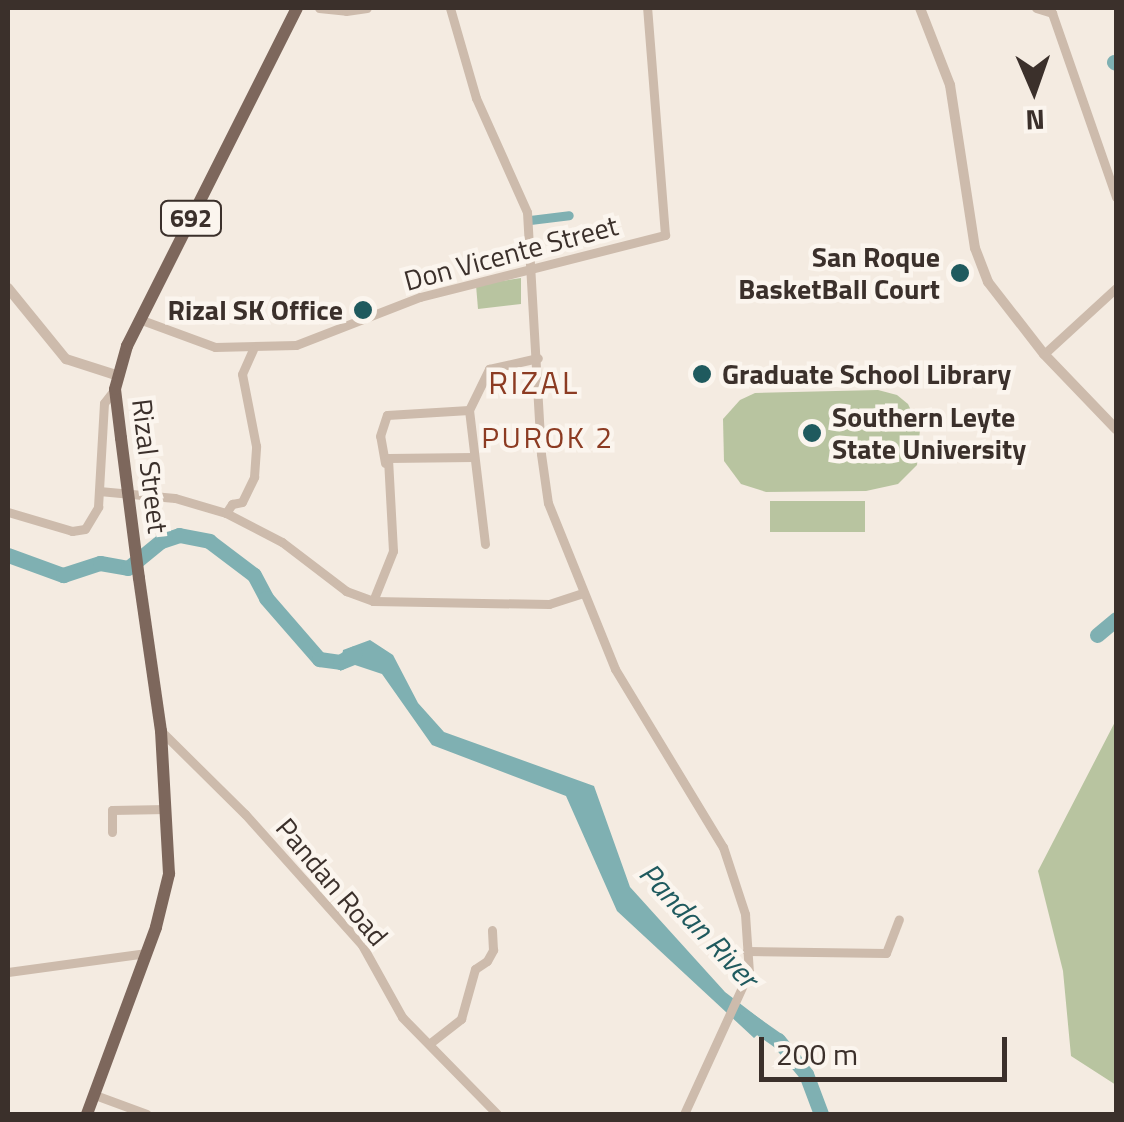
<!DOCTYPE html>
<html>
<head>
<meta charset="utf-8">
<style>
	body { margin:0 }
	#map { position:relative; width:1124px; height:1122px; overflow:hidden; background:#f4ebe1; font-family:"Titillium Web",sans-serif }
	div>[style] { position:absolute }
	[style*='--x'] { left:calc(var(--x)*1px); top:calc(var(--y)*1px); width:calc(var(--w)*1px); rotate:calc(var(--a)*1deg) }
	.green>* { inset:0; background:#b8c4a0; transform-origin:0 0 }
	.water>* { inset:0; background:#7fb0b2 }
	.canal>* { height:9px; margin:-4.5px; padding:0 4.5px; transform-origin:4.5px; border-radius:4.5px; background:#7fb0b2 }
	.river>* { height:15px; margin:-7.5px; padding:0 7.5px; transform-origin:7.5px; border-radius:7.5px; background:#7fb0b2 }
	.minor>* { height:9px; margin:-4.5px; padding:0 4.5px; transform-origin:4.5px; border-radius:4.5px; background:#cdbbac }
	.tertiary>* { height:10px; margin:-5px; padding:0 5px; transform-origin:5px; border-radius:5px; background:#cdbbac }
	.primary>* { height:12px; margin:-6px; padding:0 6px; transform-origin:6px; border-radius:6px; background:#7d675c }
	.primary-bridge>* { height:12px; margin:-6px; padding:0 6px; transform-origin:6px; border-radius:6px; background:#7d675c }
	.dots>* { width:28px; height:28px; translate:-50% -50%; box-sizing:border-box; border:5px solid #fbf5ee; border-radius:50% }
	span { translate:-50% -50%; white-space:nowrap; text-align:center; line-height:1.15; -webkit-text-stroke:9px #fbf5ee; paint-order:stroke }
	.shield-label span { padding:2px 8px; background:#fbf5ee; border:2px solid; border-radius:8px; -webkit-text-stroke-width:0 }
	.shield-label { font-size:25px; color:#3b302b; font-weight:700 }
	.street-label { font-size:28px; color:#3b302b }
	.poi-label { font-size:28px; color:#3b302b; font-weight:700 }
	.right { translate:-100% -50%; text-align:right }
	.left { translate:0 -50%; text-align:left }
	.neighbourhood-label { font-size:30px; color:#8c3b22; letter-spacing:2.5px }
	.water-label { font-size:30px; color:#1f5a5e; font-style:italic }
	.quarter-label { font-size:32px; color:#8c3b22; letter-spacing:2.5px }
	.frame { position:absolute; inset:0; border:10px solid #3b302b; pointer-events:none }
	.north { position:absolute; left:984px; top:40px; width:100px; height:100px; -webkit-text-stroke:8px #fbf5ee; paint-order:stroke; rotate:178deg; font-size:28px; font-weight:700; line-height:40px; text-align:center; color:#3b302b }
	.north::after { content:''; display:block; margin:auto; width:35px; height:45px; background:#3b302b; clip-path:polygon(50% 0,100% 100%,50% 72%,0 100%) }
	.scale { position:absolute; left:759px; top:1037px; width:248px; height:45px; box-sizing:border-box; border:5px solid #3b302b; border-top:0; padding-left:12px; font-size:30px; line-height:35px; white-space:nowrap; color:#3b302b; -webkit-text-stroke:8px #fbf5ee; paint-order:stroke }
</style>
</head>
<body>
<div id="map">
	<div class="green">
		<div style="clip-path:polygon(521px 278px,521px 304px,478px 309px,476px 285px)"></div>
		<div style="clip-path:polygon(878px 390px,897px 395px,908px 404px,920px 429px,917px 465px,898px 484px,866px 491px,766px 492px,741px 484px,724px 461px,723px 419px,740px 400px,755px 393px)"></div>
		<div style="left:770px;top:501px;width:95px;height:31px"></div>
		<div style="clip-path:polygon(1116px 720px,1116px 1085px,1071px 1056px,1063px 971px,1038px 871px)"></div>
	</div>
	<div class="water">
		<div style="clip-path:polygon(370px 640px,393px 655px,418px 703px,444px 732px,594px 786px,630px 887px,725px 992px,768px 1025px,754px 1038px,617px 911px,566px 796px,432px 745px,382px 674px,355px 665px,340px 671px,343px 650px)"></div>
	</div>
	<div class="canal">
		<div style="--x:530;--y:220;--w:39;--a:-7"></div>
	</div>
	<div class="river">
		<div style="--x:1114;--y:62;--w:2;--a:27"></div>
		<div style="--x:8;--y:555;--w:59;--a:20"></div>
		<div style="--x:63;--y:575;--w:39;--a:-18"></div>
		<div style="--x:100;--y:563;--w:28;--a:10"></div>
		<div style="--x:128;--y:568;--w:43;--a:-39.3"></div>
		<div style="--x:161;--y:541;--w:19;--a:-18"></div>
		<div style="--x:179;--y:535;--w:31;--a:11"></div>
		<div style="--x:209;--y:541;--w:56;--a:37.1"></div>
		<div style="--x:254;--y:575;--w:26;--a:62"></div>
		<div style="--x:266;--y:598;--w:81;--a:49"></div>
		<div style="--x:319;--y:659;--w:21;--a:8"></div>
		<div style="--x:340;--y:662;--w:17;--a:-31"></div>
		<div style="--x:1097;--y:635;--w:25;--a:-40"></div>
		<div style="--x:746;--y:1018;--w:39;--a:35"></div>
		<div style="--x:778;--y:1040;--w:44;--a:50.5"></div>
		<div style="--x:806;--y:1074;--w:43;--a:69.4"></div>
	</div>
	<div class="minor">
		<div style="--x:319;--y:8;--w:27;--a:6"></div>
		<div style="--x:346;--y:11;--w:21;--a:-8"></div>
		<div style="--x:450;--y:8;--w:94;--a:73.9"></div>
		<div style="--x:476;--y:98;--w:125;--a:65.9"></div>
		<div style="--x:527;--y:212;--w:242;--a:86.7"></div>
		<div style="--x:541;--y:454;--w:49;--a:81.9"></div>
		<div style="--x:548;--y:503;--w:179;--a:68"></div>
		<div style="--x:615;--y:669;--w:208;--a:58.8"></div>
		<div style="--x:723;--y:847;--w:71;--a:71.8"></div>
		<div style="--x:745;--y:914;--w:58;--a:86.1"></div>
		<div style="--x:749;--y:972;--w:156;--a:114.6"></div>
		<div style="--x:1036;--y:8;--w:17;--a:17"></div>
		<div style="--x:1052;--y:13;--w:195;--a:70.8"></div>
		<div style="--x:139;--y:319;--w:81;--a:20.2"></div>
		<div style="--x:215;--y:347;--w:81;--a:-1.4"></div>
		<div style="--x:296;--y:345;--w:133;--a:-21.2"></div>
		<div style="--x:420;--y:297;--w:253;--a:-14.2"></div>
		<div style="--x:665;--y:235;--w:228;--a:-94.5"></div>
		<div style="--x:1044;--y:354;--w:98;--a:-42.5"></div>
		<div style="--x:385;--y:463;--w:27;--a:-100"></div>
		<div style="--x:380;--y:436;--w:22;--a:-72"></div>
		<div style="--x:387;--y:415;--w:82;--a:-3.5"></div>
		<div style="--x:99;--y:491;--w:76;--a:5.3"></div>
		<div style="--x:175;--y:498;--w:53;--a:16.4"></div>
		<div style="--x:226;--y:513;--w:63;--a:27.4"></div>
		<div style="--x:282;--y:542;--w:81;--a:37.4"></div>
		<div style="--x:346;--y:591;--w:29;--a:20"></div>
		<div style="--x:373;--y:601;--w:54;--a:-68.2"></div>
		<div style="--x:393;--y:551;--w:93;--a:-93.1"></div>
		<div style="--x:388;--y:458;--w:85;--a:-0.7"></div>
		<div style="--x:8;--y:512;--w:67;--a:16.5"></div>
		<div style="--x:72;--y:531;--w:13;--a:-9"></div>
		<div style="--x:85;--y:529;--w:26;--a:-59"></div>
		<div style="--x:98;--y:507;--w:104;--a:-86.7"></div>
		<div style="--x:104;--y:403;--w:18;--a:-52"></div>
		<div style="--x:226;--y:513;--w:11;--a:-56"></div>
		<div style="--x:232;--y:504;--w:10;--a:-11"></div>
		<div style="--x:242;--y:502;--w:28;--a:-64"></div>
		<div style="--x:254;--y:477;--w:31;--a:-86"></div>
		<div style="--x:256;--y:446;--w:73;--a:-101"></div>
		<div style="--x:242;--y:374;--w:27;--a:-66"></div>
		<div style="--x:485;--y:544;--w:135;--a:-96.8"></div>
		<div style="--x:469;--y:410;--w:46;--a:-64"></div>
		<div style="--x:489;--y:369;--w:50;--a:-12.7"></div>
		<div style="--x:373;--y:601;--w:176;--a:1"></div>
		<div style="--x:549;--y:604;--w:36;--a:-18"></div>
		<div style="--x:161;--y:731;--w:118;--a:44.7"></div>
		<div style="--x:245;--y:814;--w:176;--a:48.2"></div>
		<div style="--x:362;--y:945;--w:82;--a:60.9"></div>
		<div style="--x:402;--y:1017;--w:136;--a:45.6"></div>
		<div style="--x:112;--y:832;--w:22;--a:-90"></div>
		<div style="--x:112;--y:810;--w:54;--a:-1.1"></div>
		<div style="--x:747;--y:951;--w:139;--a:0.8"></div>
		<div style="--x:886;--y:953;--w:36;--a:-69"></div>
		<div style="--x:8;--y:972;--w:140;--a:-7.8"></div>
		<div style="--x:429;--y:1044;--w:41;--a:-38"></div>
		<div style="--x:461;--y:1019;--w:52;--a:-74.4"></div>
		<div style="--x:475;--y:969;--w:14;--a:-34"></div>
		<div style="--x:487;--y:961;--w:13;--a:-61"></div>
		<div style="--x:493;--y:950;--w:20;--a:-93"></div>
		<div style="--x:95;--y:1095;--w:55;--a:20.1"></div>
	</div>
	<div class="tertiary">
		<div style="--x:920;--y:8;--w:83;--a:68.7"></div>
		<div style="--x:950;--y:85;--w:165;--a:81.3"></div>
		<div style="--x:975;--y:248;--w:36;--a:69"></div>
		<div style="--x:988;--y:282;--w:91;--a:52.1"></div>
		<div style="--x:1044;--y:354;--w:104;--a:46.2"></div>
		<div style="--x:8;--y:288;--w:92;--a:50.8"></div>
		<div style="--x:66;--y:359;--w:56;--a:17.8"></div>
	</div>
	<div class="primary">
		<div style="--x:121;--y:438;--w:49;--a:-97"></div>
		<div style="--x:115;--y:389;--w:45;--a:-74.4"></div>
		<div style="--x:127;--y:346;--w:378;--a:-63.3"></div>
		<div style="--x:87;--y:1114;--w:199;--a:-69.7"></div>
		<div style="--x:156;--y:927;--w:55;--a:-76.2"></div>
		<div style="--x:169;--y:874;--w:143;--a:-93.2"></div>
		<div style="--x:161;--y:731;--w:155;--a:-98.2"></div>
	</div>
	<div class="primary-bridge">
		<div style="--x:121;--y:438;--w:141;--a:82.7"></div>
	</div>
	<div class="dots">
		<div style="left:960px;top:273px;background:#1f5a5e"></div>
		<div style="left:363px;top:310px;background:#1f5a5e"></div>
		<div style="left:702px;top:374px;background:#1f5a5e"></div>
		<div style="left:812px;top:433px;background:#1f5a5e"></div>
	</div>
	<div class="shield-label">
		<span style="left:191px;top:218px">692</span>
	</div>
	<div class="street-label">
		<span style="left:511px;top:253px;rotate:-15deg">Don Vicente Street</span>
		<span style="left:150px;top:466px;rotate:83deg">Rizal Street</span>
		<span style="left:332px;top:882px;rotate:50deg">Pandan Road</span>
	</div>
	<div class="poi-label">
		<span class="right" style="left:940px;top:273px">San Roque<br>BasketBall Court</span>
		<span class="right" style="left:343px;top:310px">Rizal SK Office</span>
		<span class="left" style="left:722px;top:374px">Graduate School Library</span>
		<span class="left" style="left:832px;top:433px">Southern Leyte<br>State University</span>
	</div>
	<div class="neighbourhood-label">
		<span style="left:548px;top:437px">PUROK 2</span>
	</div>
	<div class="water-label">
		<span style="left:699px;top:925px;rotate:47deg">Pandan River</span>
	</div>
	<div class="quarter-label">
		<span style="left:534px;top:382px">RIZAL</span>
	</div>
	<div class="frame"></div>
	<div class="north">N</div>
	<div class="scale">200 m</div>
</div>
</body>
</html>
